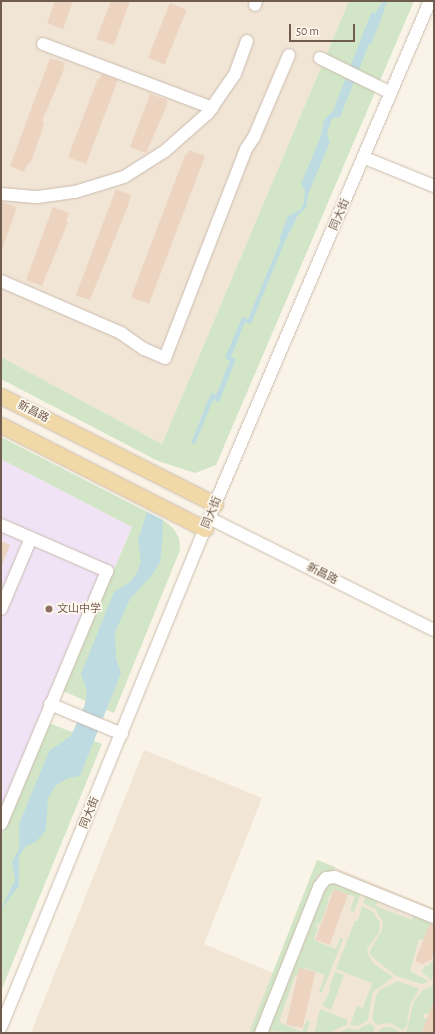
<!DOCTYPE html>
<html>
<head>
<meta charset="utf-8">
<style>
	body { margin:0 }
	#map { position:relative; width:435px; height:1034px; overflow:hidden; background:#faf3e7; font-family:"Alegreya Sans","Noto Sans SC",sans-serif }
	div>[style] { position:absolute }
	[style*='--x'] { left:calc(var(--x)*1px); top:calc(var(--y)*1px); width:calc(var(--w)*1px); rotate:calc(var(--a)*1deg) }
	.residential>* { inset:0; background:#f1e5d6 }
	.education>* { inset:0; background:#f0e3f6 }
	.green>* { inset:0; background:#d2e6c7 }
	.water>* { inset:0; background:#bddbe1 }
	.building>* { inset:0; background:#ecd4c1; transform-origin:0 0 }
	.roads { filter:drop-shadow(0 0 1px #cabbae) drop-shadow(0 0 1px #cabbae) }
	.minor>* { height:12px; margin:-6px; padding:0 6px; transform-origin:6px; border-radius:6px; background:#fff }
	.major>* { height:15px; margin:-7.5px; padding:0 7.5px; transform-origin:7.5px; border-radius:7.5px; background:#f1d8a7 }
	.dots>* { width:11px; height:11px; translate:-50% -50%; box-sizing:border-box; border:2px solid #fdf7ed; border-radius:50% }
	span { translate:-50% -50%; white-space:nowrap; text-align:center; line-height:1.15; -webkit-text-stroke:3.5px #fdf7ed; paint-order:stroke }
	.street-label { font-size:11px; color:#705c4e }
	.education-label { font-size:11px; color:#785e54 }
	.left { translate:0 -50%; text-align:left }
	.frame { position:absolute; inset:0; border:2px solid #705c4e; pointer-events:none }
	.scale { position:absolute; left:289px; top:24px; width:66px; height:18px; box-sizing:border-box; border:2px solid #705c4e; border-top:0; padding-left:5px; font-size:12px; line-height:14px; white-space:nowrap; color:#705c4e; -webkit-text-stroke:3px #fdf7ed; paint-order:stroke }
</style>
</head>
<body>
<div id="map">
	<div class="residential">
		<div style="clip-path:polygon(1px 1px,349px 1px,162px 444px,1px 357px)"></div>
		<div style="clip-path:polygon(144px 750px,262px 798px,204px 944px,273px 973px,317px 860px,434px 908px,434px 1033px,31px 1033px)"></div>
	</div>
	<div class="education">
		<div style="clip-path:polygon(1px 459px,132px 527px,1px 837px)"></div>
	</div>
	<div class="green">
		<div style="clip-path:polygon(349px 1px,414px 1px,216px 465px,195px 473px,158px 461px,1px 379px,1px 357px,162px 444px)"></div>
		<div style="clip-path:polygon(1px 437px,163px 520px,173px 528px,179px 538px,180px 550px,114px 713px,63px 691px,132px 527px,1px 459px)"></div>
		<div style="clip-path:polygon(49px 723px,102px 744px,1px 991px,1px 837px)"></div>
		<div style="clip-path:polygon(317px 860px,335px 867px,334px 870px,318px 875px,257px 1033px,249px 1033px)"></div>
		<div style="clip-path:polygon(334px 881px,361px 893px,354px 912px,350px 910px,355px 897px,334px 889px,327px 900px,329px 901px,320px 924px,317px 923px,316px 927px,318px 928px,314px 939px,318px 942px,336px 949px,340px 938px,343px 939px,322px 992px,319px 992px,325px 975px,306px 968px,295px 976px,279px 1022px,302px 1032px,307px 1020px,310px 1022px,306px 1033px,267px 1031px,323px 887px)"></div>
		<div style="clip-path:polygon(366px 895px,379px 897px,376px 906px,412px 920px,415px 912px,434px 920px,434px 927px,423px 940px,419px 939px,410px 971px,429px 981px,422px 984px,396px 976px,371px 956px,370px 951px,382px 930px,383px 922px,375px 909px,363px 903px)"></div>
		<div style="clip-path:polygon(362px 906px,373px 912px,380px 923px,379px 932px,367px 949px,369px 956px,373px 963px,393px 977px,373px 992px,368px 1020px,358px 1026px,350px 1025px,357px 1006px,363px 1008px,372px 983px,336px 969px,355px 921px,358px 921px)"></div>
		<div style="clip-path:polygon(431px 962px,434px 963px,432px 981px,422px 972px,425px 965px,429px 966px)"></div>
		<div style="clip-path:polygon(335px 972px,344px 975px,331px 1010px,322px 1006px,331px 989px,329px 988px)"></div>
		<div style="clip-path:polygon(398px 981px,419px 989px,410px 1005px,407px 1025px,403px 1030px,390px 1023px,376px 1025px,372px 1019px,376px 995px,381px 989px)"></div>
		<div style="clip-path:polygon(434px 985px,434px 1000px,429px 1014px,424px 1013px,423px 1017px,427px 1019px,422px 1033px,406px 1033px,414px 1001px,423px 990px)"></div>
		<div style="clip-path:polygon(320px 1009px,348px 1020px,346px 1025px,329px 1033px,311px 1033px,315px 1031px)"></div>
		<div style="clip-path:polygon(370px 1023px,375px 1028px,373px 1033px,337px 1033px,349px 1028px,357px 1030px)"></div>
		<div style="clip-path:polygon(384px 1027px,391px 1027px,402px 1033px,376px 1033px)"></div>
	</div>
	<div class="water">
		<div style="clip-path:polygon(383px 1px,387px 1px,382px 17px,371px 44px,369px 44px,340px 117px,332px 118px,327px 134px,330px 142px,309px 192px,306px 208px,298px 215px,285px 241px,251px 324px,245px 322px,231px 357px,236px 359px,219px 402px,213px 400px,195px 444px,191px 443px,211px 393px,216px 395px,230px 361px,225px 358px,242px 317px,248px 319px,281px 240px,279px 239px,288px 216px,300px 210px,304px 203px,305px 191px,301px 184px,321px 136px,324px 120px,333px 111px,371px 13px,375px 13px)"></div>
		<div style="clip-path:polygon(147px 512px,163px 520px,162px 547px,160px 562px,153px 574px,130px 599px,115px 632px,116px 659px,121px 673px,80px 776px,68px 778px,55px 786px,48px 798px,46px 830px,37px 841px,26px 846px,19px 856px,19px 886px,1px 909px,15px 880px,12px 862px,19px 849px,19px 824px,49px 751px,71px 736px,85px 704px,87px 691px,81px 674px,114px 592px,130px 582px,137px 573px,141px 562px,138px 540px)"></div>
	</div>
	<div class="building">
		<div style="clip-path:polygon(55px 1px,73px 1px,63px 29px,47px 23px)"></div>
		<div style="clip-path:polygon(111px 1px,130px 1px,114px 45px,96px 39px)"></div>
		<div style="left:170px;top:3px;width:18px;height:59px;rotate:22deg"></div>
		<div style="clip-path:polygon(50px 58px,65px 63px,63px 72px,42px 121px,44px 122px,42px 131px,30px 164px,28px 163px,24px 172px,10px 166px)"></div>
		<div style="clip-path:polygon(102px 74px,118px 80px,86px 164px,68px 157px,98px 78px,100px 79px)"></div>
		<div style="clip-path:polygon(150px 94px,167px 100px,167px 105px,146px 153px,130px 147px)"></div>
		<div style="clip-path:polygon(189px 150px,205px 156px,149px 304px,131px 297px,185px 155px,187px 155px)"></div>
		<div style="clip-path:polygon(116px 189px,131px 195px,129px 203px,90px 300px,76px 295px)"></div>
		<div style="clip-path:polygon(1px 202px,17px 207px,2px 249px,1px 248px)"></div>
		<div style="clip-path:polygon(53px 207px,69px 213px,66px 221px,68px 222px,42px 286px,26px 280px)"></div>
		<div style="clip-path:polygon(1px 541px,10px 545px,1px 567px)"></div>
		<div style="left:334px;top:889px;width:15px;height:54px;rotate:20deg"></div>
		<div style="clip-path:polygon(430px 923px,434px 924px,434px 952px,431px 960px,423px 964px,415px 961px)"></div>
		<div style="left:299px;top:968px;width:17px;height:58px;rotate:13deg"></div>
		<div style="clip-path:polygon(434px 1002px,434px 1033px,422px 1033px,433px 1002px)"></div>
	</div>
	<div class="roads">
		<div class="minor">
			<div style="--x:255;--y:5;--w:4;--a:-76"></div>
			<div style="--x:43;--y:44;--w:181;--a:20.7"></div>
			<div style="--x:320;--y:58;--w:79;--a:26.2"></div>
			<div style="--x:365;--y:158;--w:74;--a:22.1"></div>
			<div style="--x:1;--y:194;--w:37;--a:5"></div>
			<div style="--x:38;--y:197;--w:37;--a:-8"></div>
			<div style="--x:75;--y:192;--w:51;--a:-17"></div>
			<div style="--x:124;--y:177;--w:49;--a:-32.4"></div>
			<div style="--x:165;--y:151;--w:57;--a:-41.5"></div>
			<div style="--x:208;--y:113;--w:47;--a:-55.3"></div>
			<div style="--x:235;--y:74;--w:35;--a:-70"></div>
			<div style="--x:1;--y:281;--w:131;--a:23.4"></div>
			<div style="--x:121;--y:333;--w:28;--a:35"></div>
			<div style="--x:144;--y:349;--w:23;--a:23"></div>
			<div style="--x:165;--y:358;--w:224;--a:-68.8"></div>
			<div style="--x:246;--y:149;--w:14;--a:-56"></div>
			<div style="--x:254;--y:137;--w:89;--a:-66.9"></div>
			<div style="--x:209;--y:518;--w:251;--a:26.5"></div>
			<div style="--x:1;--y:525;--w:116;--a:23.5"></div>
			<div style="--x:107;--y:571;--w:274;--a:112.7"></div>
			<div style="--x:1;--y:609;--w:77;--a:-67.1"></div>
			<div style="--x:50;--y:704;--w:78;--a:22.6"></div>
			<div style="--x:1;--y:1027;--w:565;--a:-67.75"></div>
			<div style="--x:215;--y:504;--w:547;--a:-66.86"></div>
			<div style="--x:261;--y:1033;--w:157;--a:-68.3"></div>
			<div style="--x:319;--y:887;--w:11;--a:-52"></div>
			<div style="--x:326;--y:878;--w:9;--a:-6"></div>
			<div style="--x:335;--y:877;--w:107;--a:22"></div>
		</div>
		<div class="major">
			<div style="--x:1;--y:396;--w:240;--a:26.8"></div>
			<div style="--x:1;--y:425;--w:229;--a:27"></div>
		</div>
	</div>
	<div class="dots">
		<div style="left:49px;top:609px;background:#8d6e63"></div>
	</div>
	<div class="street-label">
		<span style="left:340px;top:215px;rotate:-67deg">同大街</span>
		<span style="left:33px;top:412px;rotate:27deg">新昌路</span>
		<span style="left:212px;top:513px;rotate:-68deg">同大街</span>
		<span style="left:322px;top:574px;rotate:27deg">新昌路</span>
		<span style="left:90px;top:813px;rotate:-68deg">同大街</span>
	</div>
	<div class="education-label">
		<span class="left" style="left:57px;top:609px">文山中学</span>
	</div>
	<div class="frame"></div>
	<div class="scale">50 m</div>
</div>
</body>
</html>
